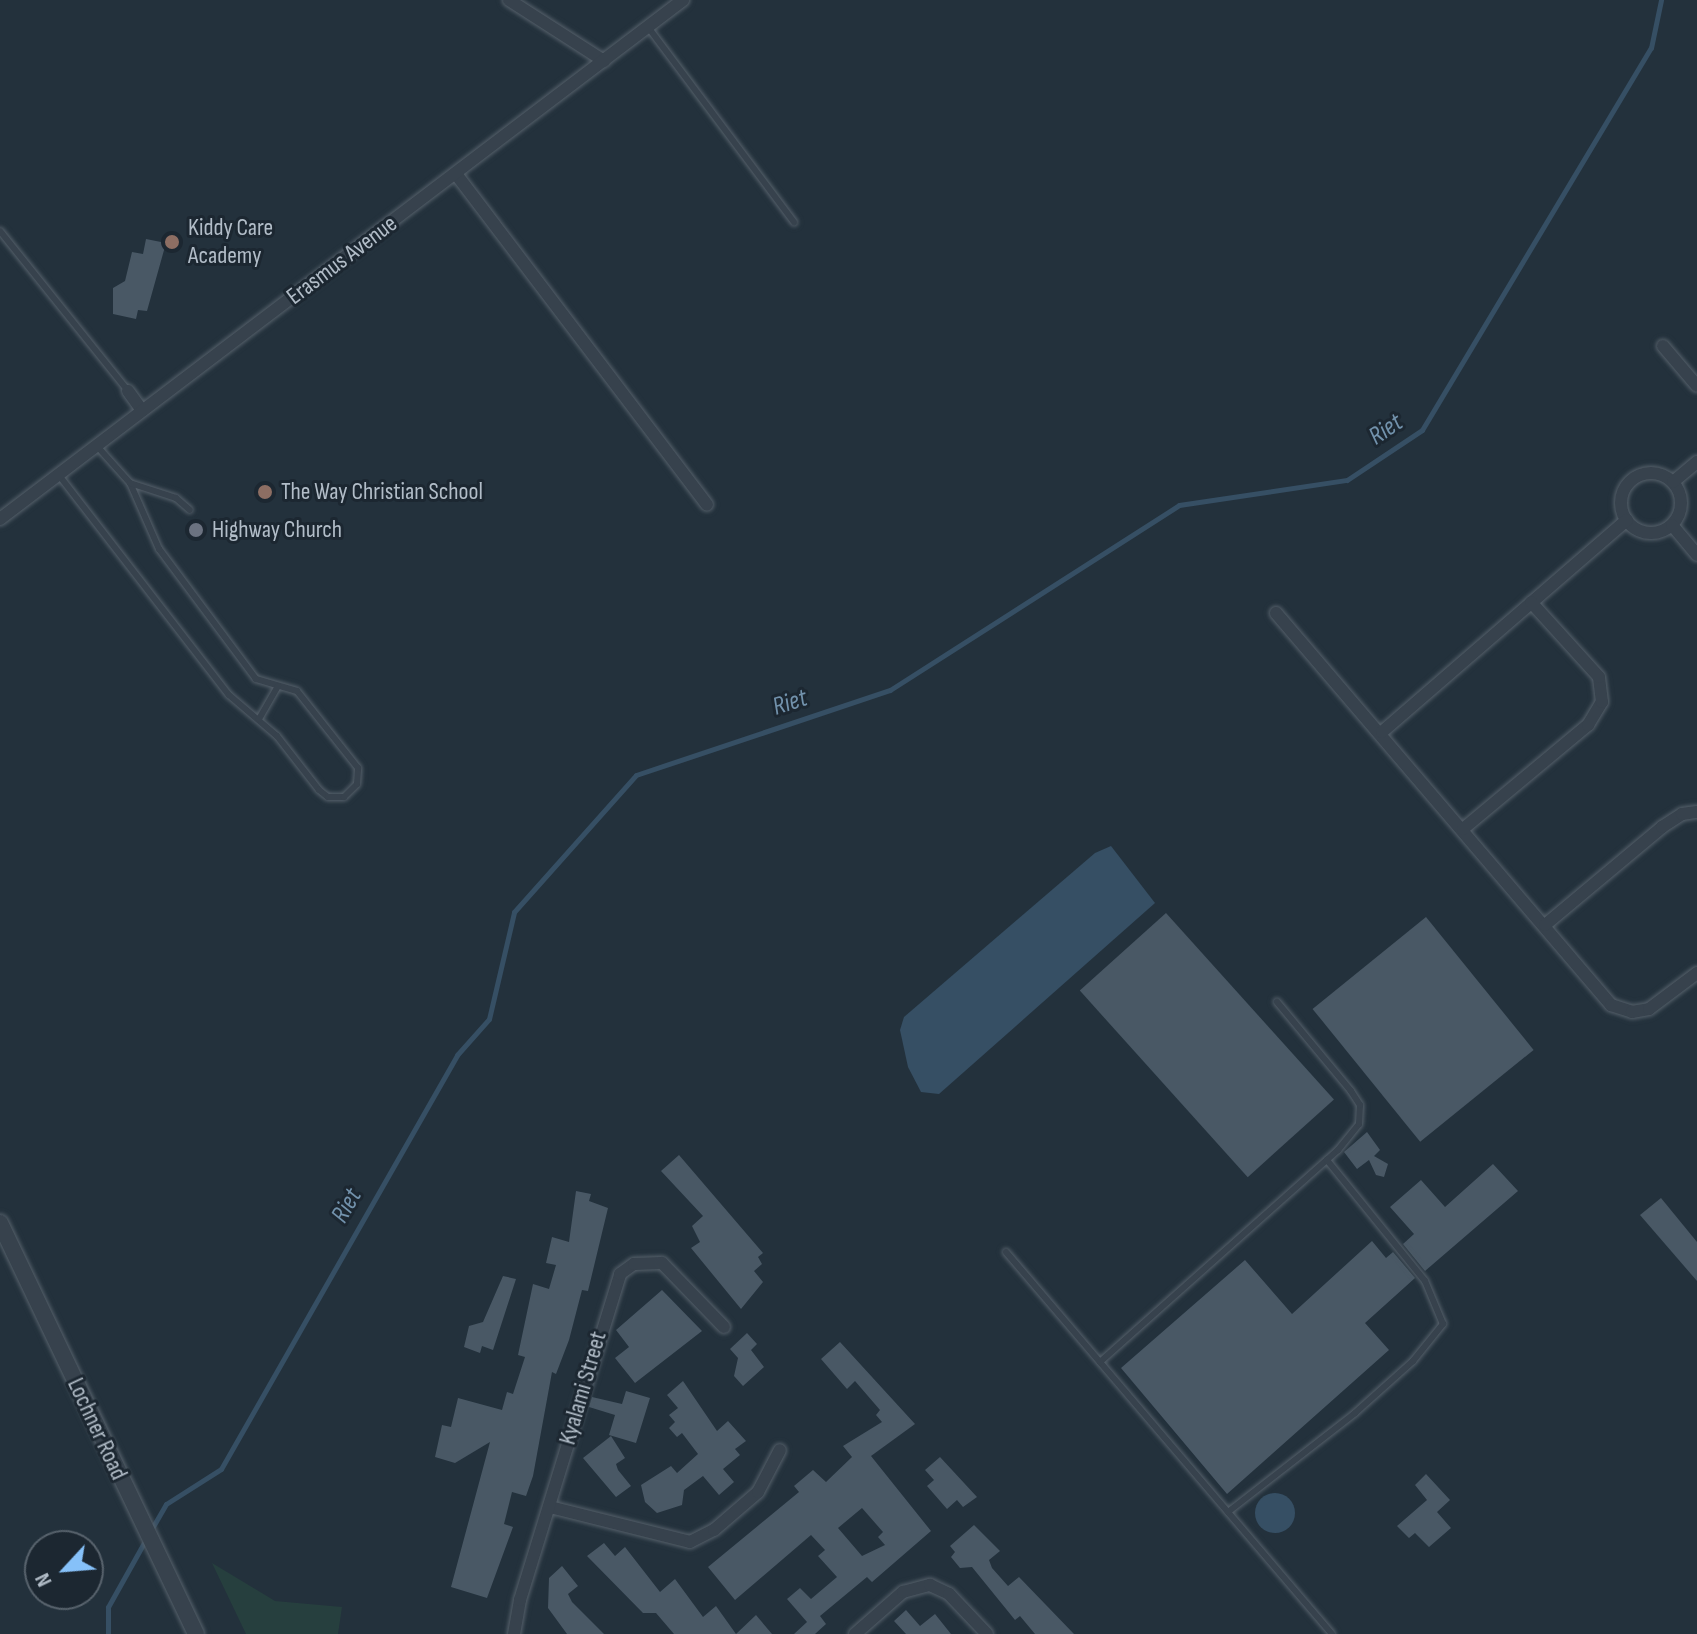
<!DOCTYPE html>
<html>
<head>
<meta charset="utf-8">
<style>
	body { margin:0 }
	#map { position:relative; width:1697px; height:1634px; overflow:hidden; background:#23313c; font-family:"Sofia Sans Condensed",sans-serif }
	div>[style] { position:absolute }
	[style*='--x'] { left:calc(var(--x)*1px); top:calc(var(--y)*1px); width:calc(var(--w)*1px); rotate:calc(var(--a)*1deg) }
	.green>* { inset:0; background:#263f3e }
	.water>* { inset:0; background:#364f64 }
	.round { border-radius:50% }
	.stream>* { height:5px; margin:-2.5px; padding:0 2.5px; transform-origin:2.5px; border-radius:2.5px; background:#364f64 }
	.building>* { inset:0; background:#495865; transform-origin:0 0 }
	.roads { filter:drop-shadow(0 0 2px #55606a) drop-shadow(0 0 2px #55606a) }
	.service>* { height:6px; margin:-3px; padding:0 3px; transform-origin:3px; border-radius:3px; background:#37424d }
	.minor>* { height:12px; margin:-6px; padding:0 6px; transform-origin:6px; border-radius:6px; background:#37424d }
	.minor>.ring { margin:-6px; padding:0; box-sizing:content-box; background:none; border:12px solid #37424d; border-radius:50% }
	.tertiary>* { height:16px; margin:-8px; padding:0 8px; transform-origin:8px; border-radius:8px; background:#37424d }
	.dots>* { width:22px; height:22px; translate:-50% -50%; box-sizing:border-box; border:4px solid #1c2731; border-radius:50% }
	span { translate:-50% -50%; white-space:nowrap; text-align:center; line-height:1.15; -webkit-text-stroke:6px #1c2731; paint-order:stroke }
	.poi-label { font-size:24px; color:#b2bdc8 }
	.left { translate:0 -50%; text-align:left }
	.street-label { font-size:24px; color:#b2bdc8 }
	.water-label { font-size:26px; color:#7292ac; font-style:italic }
	.north { position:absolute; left:24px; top:1530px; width:80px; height:80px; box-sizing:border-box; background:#1c2731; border:2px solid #58636d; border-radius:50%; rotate:244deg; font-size:22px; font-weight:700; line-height:32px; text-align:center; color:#b2bdc8 }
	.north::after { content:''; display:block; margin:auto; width:28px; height:36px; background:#86c1f9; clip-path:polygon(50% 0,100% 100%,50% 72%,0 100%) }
</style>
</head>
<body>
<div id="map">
	<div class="green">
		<div style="clip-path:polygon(212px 1563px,275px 1601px,342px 1607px,338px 1634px,246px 1634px)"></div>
	</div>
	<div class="water">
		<div style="clip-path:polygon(1111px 846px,1155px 903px,939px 1094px,921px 1092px,908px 1067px,900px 1030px,904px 1017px,1095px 853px)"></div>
		<div class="round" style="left:1255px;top:1493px;width:40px;height:40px"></div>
	</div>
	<div class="stream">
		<div style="--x:151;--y:1530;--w:30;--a:-60"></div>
		<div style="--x:166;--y:1504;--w:65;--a:-32.5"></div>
		<div style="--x:221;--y:1469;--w:477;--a:-60.3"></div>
		<div style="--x:457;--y:1055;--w:48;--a:-48.4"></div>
		<div style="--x:489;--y:1019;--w:110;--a:-76.8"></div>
		<div style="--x:514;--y:912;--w:183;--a:-48.3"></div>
		<div style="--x:636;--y:775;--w:268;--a:-18.5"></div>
		<div style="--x:890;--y:690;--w:343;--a:-32.6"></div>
		<div style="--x:1179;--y:505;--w:170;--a:-8.5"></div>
		<div style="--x:1347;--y:480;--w:90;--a:-33.7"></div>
		<div style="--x:1422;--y:430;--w:445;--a:-59.1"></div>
		<div style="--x:1651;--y:48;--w:49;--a:-78.2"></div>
		<div style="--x:108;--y:1634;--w:27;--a:-90"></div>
		<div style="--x:108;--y:1607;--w:78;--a:-60.8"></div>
	</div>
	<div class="building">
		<div style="clip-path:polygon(146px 239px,166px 243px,147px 311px,138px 310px,136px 319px,113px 314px,113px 288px,125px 281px,132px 252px,143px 254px)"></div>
		<div style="left:1166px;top:913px;width:251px;height:116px;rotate:48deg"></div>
		<div style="left:1426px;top:917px;width:171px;height:146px;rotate:51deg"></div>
		<div style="clip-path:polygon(1367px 1132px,1380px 1150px,1374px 1156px,1388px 1164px,1384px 1177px,1376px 1175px,1369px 1160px,1357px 1169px,1344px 1152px)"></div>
		<div style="clip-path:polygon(679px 1155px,763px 1253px,758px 1257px,762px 1264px,754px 1271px,763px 1282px,741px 1309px,691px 1248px,700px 1242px,692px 1226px,703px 1216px,661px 1171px)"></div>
		<div style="clip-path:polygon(1493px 1164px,1518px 1191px,1425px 1271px,1403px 1244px,1414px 1234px,1390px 1207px,1421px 1180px,1445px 1207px)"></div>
		<div style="clip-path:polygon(576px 1191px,591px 1194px,589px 1201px,608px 1208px,588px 1291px,582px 1290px,569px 1340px,556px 1374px,552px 1372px,533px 1476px,526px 1496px,512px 1492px,504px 1524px,513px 1527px,487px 1598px,451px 1587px,490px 1442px,455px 1463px,435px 1457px,442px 1425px,451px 1427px,458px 1398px,502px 1410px,507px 1392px,513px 1394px,525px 1357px,518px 1355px,533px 1284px,549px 1289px,556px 1265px,546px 1263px,552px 1237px,569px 1242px)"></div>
		<div style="clip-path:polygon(1661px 1198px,1697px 1242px,1697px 1281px,1640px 1215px)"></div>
		<div style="clip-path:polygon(1372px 1241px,1386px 1258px,1393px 1252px,1415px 1278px,1365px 1323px,1389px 1350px,1227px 1494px,1121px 1368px,1245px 1260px,1292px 1314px)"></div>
		<div style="clip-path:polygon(503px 1276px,516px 1279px,493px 1350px,482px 1346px,480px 1353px,464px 1347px,469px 1326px,483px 1322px)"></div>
		<div style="clip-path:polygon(662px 1290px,702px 1331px,635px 1383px,615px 1358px,629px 1347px,616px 1330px)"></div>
		<div style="clip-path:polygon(747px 1333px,757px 1344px,751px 1350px,764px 1367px,743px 1386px,734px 1376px,738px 1358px,730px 1349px)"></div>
		<div style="clip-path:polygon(evenodd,840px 1342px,915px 1424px,871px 1456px,931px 1531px,872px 1582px,867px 1577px,820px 1616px,826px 1624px,815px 1634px,794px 1634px,807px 1622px,787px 1599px,800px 1588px,811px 1599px,837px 1577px,818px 1556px,825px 1550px,811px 1535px,735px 1600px,708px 1567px,799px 1492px,794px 1486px,813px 1470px,826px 1482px,852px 1457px,843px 1446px,882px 1422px,876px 1415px,880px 1410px,855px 1381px,847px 1389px,821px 1359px,840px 1342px,862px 1508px,883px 1532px,878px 1537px,885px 1545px,862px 1556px,838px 1528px,862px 1508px)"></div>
		<div style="clip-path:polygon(683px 1381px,717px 1431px,728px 1421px,746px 1441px,735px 1449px,740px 1455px,723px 1469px,734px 1482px,719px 1495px,703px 1476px,684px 1490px,682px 1505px,657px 1513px,645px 1502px,641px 1485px,671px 1466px,677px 1473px,698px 1454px,682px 1433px,677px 1437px,669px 1428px,675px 1422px,669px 1415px,678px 1408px,667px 1395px)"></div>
		<div style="clip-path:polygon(626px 1391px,650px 1398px,636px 1443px,609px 1435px,615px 1415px,589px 1407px,592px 1397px,622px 1404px)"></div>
		<div style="clip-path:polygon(611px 1436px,625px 1458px,616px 1464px,618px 1470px,631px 1486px,616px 1497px,583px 1458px)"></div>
		<div style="clip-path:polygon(940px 1457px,977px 1497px,963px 1507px,957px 1500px,947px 1509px,927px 1486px,934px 1480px,925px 1470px)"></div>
		<div style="clip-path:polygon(1426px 1474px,1450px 1500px,1437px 1512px,1451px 1528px,1429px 1547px,1415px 1533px,1409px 1538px,1397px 1526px,1427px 1500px,1415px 1485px)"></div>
		<div style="clip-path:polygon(974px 1525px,1000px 1551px,989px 1560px,992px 1568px,1008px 1586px,1019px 1577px,1074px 1634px,1035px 1634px,1020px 1616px,1015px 1620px,972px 1567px,960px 1568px,951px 1557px,955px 1552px,950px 1546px)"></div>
		<div style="clip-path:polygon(604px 1543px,615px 1556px,625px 1547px,660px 1592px,675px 1579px,703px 1617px,716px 1606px,736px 1634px,756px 1615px,772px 1634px,674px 1634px,656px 1613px,643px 1613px,587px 1556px)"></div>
		<div style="clip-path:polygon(562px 1566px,578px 1586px,568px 1594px,572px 1602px,604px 1634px,567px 1634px,548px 1608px,549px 1578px)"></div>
		<div style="clip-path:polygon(906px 1610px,920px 1626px,935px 1614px,951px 1634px,906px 1634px,894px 1621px)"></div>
	</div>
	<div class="roads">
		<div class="service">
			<div style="--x:648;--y:27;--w:244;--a:53.2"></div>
			<div style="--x:0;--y:231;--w:205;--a:51.3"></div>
			<div style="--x:58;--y:474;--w:279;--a:52.3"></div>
			<div style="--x:229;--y:695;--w:63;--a:40.5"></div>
			<div style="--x:277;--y:736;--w:68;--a:52.1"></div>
			<div style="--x:319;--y:790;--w:11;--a:38"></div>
			<div style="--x:328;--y:797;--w:16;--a:0"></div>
			<div style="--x:344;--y:797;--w:18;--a:-45"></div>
			<div style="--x:357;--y:784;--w:16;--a:-86"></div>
			<div style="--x:358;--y:768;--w:98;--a:-128.4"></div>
			<div style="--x:297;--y:691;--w:43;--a:-163.7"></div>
			<div style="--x:256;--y:679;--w:162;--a:-126.7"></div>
			<div style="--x:159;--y:549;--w:72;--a:-113.7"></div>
			<div style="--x:130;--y:483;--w:51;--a:-131.8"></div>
			<div style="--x:130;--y:483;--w:48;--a:18.1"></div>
			<div style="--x:176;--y:498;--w:18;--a:41"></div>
			<div style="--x:259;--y:719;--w:38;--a:-60"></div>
			<div style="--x:1006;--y:1252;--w:502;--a:49.52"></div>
			<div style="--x:1100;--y:1362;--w:319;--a:-41.7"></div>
			<div style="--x:1338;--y:1150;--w:33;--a:-51"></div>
			<div style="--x:1359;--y:1124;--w:19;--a:-87"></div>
			<div style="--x:1360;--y:1105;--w:17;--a:-123"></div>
			<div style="--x:1351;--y:1091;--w:116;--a:-129.7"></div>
			<div style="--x:1228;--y:1512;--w:161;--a:-37.9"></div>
			<div style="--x:1355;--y:1413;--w:78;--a:-41.9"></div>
			<div style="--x:1413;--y:1361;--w:48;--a:-51"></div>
			<div style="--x:1443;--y:1324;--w:47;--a:-112.7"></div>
			<div style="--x:1425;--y:1281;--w:156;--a:-129"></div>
		</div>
		<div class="minor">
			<div style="--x:509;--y:0;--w:113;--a:32.7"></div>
			<div style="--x:456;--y:174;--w:415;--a:52.8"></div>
			<div style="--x:1663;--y:346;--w:52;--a:49.6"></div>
			<div style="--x:128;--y:391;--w:24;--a:54"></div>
			<div class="ring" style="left:1621px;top:473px;width:48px;height:48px"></div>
			<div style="--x:1673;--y:482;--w:31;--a:-40"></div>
			<div style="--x:0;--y:519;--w:858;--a:-37.23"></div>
			<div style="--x:1672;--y:525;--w:39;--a:50"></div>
			<div style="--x:1276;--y:613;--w:516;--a:49.48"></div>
			<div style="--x:1611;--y:1005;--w:22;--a:18"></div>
			<div style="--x:1632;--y:1012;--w:17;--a:-10"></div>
			<div style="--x:1649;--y:1009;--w:60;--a:-36.9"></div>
			<div style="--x:1382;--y:732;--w:324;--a:-40.9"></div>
			<div style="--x:1463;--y:829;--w:163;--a:-39.8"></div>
			<div style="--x:1588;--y:725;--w:27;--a:-59"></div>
			<div style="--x:1602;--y:702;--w:25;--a:-97"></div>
			<div style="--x:1599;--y:677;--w:101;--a:-132.2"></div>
			<div style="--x:1545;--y:925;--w:153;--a:-39.9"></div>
			<div style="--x:1662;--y:827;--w:24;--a:-33"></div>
			<div style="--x:1682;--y:814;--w:15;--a:-8"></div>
			<div style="--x:550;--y:1507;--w:144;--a:14"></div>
			<div style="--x:690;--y:1542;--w:27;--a:-27"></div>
			<div style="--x:714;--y:1530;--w:58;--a:-40.8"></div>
			<div style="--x:758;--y:1492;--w:47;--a:-62.4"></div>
			<div style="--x:514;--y:1634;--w:35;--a:-80"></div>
			<div style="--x:520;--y:1600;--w:341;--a:-72.9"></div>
			<div style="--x:620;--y:1274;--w:17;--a:-36"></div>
			<div style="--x:634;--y:1264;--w:28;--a:-2"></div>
			<div style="--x:662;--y:1263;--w:89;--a:45.9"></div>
			<div style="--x:855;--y:1634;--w:64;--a:-41.2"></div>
			<div style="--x:903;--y:1592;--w:28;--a:-15"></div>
			<div style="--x:930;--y:1585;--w:21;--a:25"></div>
			<div style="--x:949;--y:1594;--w:55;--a:46.5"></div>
		</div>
		<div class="tertiary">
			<div style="--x:0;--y:1223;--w:455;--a:64.5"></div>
		</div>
	</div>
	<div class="dots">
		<div style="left:172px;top:242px;background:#8d6e63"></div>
		<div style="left:265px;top:492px;background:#8d6e63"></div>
		<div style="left:196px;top:530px;background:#6b7280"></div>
	</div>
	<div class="poi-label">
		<span class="left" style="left:188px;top:242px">Kiddy Care<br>Academy</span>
		<span class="left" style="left:281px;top:492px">The Way Christian School</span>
		<span class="left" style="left:212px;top:530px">Highway Church</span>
	</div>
	<div class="street-label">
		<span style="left:342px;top:260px;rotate:-37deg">Erasmus Avenue</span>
		<span style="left:583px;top:1388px;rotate:-74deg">Kyalami Street</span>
		<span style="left:97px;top:1429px;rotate:65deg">Lochner Road</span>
	</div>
	<div class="water-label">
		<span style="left:1386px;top:430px;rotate:-34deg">Riet</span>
		<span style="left:790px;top:703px;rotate:-18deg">Riet</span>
		<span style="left:347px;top:1206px;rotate:-60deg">Riet</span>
	</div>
	<div class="north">N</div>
</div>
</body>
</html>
